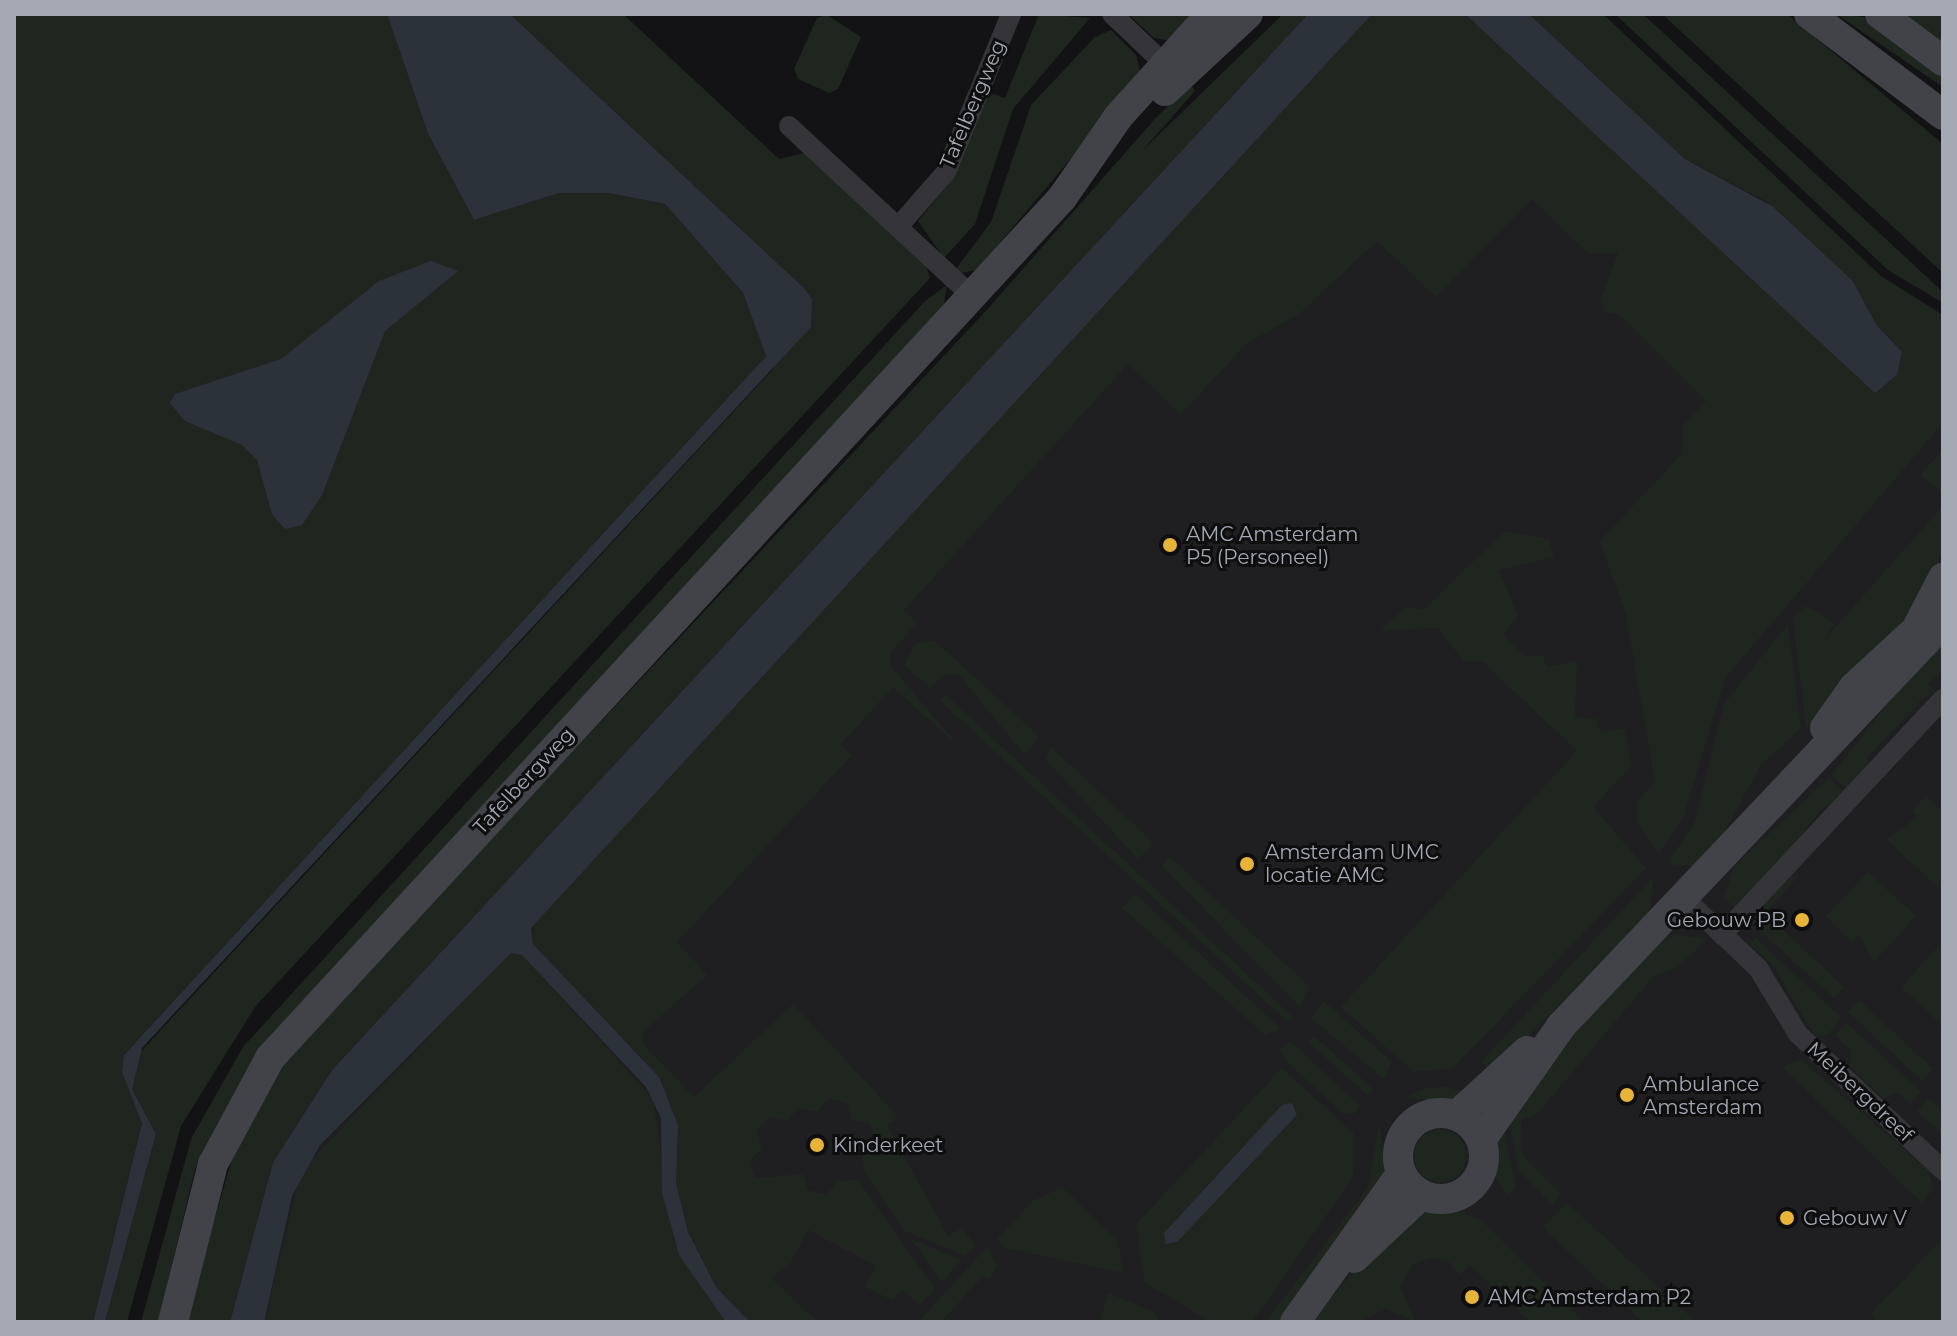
<!DOCTYPE html>
<html>
<head>
<meta charset="utf-8">
<style>
	body { margin:0 }
	#map { position:relative; width:1957px; height:1336px; overflow:hidden; background:#131214; font-family:Montserrat,sans-serif }
	div>[style] { position:absolute }
	[style*='--x'] { left:calc(var(--x)*1px); top:calc(var(--y)*1px); width:calc(var(--w)*1px); rotate:calc(var(--a)*1deg) }
	.built>* { inset:0; background:#1f1f21 }
	.green>* { inset:0; background:#1f2620; transform-origin:0 0 }
	.round { border-radius:50% }
	.water>* { inset:0; background:#2c3239 }
	.street>* { height:20px; margin:-10px; padding:0 10px; transform-origin:10px; border-radius:10px; background:#343439 }
	.secondary>* { height:30px; margin:-15px; padding:0 15px; transform-origin:15px; border-radius:15px; background:#424349 }
	.secondary>.ring { margin:-15px; padding:0; box-sizing:content-box; background:none; border:30px solid #424349; border-radius:50% }
	.dots>* { width:22px; height:22px; translate:-50% -50%; box-sizing:border-box; border:4px solid #0e0e0f; border-radius:50% }
	span { translate:-50% -50%; white-space:nowrap; text-align:center; line-height:1.15; -webkit-text-stroke:6px #0e0e0f; paint-order:stroke }
	.street-label { font-size:20px; color:#a5a9b4 }
	.poi-label { font-size:20px; color:#a5a9b4 }
	.left { translate:0 -50%; text-align:left }
	.right { translate:-100% -50%; text-align:right }
	.frame { position:absolute; inset:0; border:16px solid #a5a9b4; pointer-events:none }
</style>
</head>
<body>
<div id="map">
	<div class="built">
		<div style="clip-path:polygon(1334px 14px,1517px 14px,1943px 408px,1943px 1322px,246px 1322px,293px 1156px)"></div>
	</div>
	<div class="green">
		<div style="clip-path:polygon(14px 14px,387px 14px,428px 134px,474px 220px,559px 193px,608px 193px,665px 204px,743px 293px,766px 356px,124px 1055px,142px 1123px,93px 1322px,14px 1322px)"></div>
		<div style="clip-path:polygon(510px 14px,623px 14px,779px 159px,805px 153px,926px 266px,930px 278px,255px 1007px,181px 1126px,127px 1322px,105px 1322px,156px 1134px,132px 1089px,134px 1059px,773px 369px,803px 287px)"></div>
		<div style="clip-path:polygon(1039px 14px,1090px 18px,1013px 109px,975px 224px,944px 258px,918px 221px,952px 180px,988px 92px,1005px 98px)"></div>
		<div style="clip-path:polygon(1128px 14px,1203px 14px,1171px 41px,1154px 38px)"></div>
		<div style="clip-path:polygon(1283px 14px,1308px 14px,332px 1070px,273px 1162px,230px 1322px,185px 1322px,238px 1138px,268px 1083px,308px 1034px,984px 313px,1154px 120px,1190px 84px,1195px 91px,1141px 152px)"></div>
		<div style="clip-path:polygon(1372px 14px,1465px 14px,1875px 392px,1902px 352px,1876px 324px,1853px 281px,1766px 202px,1685px 159px,1529px 14px,1603px 14px,1881px 276px,1943px 315px,1943px 423px,1725px 678px,1684px 816px,1659px 853px,1638px 824px,1637px 802px,1655px 783px,1626px 615px,1600px 541px,1681px 455px,1683px 425px,1706px 401px,1618px 313px,1605px 313px,1601px 299px,1618px 253px,1588px 253px,1532px 199px,1436px 297px,1377px 241px,1299px 314px,1246px 344px,1181px 414px,1128px 364px,904px 610px,917px 623px,890px 653px,890px 665px,960px 748px,893px 687px,841px 744px,852px 755px,677px 942px,707px 975px,643px 1032px,642px 1043px,694px 1097px,793px 1004px,894px 1112px,898px 1118px,887px 1125px,948px 1236px,961px 1228px,976px 1245px,965px 1256px,905px 1231px,865px 1173px,862px 1156px,875px 1142px,870px 1124px,852px 1120px,847px 1103px,829px 1099px,817px 1112px,799px 1108px,787px 1121px,770px 1117px,757px 1130px,762px 1148px,750px 1161px,755px 1178px,803px 1174px,808px 1190px,826px 1195px,838px 1181px,858px 1180px,935px 1289px,920px 1305px,903px 1290px,892px 1300px,865px 1287px,876px 1266px,808px 1230px,790px 1264px,771px 1278px,818px 1322px,750px 1322px,716px 1287px,688px 1232px,676px 1183px,678px 1125px,659px 1077px,533px 944px,534px 921px)"></div>
		<div style="clip-path:polygon(1615px 14px,1643px 14px,1943px 292px,1943px 303px,1888px 270px)"></div>
		<div style="clip-path:polygon(1662px 14px,1787px 14px,1943px 144px,1943px 273px)"></div>
		<div style="clip-path:polygon(1836px 14px,1864px 17px,1943px 77px,1943px 87px)"></div>
		<div style="clip-path:polygon(1900px 14px,1943px 14px,1943px 47px)"></div>
		<div style="clip-path:polygon(827px 15px,861px 37px,838px 89px,829px 93px,798px 79px,794px 69px,817px 18px)"></div>
		<div style="clip-path:polygon(1111px 30px,1136px 55px,1141px 75px,977px 270px,961px 273px,956px 269px,991px 222px,1031px 105px,1095px 37px)"></div>
		<div style="clip-path:polygon(947px 285px,944px 304px,247px 1070px,195px 1169px,158px 1322px,141px 1322px,191px 1139px,243px 1047px,925px 301px)"></div>
		<div style="clip-path:polygon(1943px 450px,1943px 494px,1920px 475px)"></div>
		<div style="clip-path:polygon(1943px 506px,1943px 549px,1920px 602px,1806px 729px,1793px 618px,1805px 606px,1819px 612px,1834px 625px,1824px 640px)"></div>
		<div style="clip-path:polygon(1505px 531px,1549px 539px,1554px 557px,1499px 570px,1518px 616px,1503px 635px,1525px 656px,1543px 656px,1547px 667px,1577px 661px,1575px 717px,1597px 719px,1600px 733px,1624px 728px,1632px 765px,1593px 807px,1646px 868px,1453px 1068px,1414px 1072px,1341px 1007px,1577px 751px,1482px 661px,1463px 661px,1438px 628px,1380px 630px,1405px 608px,1424px 609px)"></div>
		<div style="clip-path:polygon(1788px 624px,1801px 728px,1761px 765px,1724px 833px,1693px 865px,1676px 866px,1668px 862px,1695px 822px,1724px 704px)"></div>
		<div style="clip-path:polygon(1943px 633px,1943px 669px,1928px 685px,1937px 693px,1924px 697px,1867px 758px,1870px 768px,1849px 791px,1832px 775px)"></div>
		<div style="clip-path:polygon(934px 640px,1040px 737px,1024px 754px,958px 674px,945px 674px,930px 688px,904px 665px,916px 643px)"></div>
		<div style="clip-path:polygon(946px 695px,1293px 1017px,1288px 1022px,940px 701px)"></div>
		<div style="clip-path:polygon(1050px 746px,1154px 843px,1138px 859px,1046px 760px)"></div>
		<div style="clip-path:polygon(1829px 778px,1846px 794px,1823px 808px,1738px 911px,1724px 897px,1734px 866px)"></div>
		<div style="clip-path:polygon(1926px 796px,1943px 812px,1942px 891px,1886px 839px,1918px 817px,1912px 811px)"></div>
		<div style="clip-path:polygon(1169px 856px,1309px 986px,1300px 1007px,1162px 866px)"></div>
		<div style="clip-path:polygon(1868px 872px,1916px 916px,1874px 962px,1859px 935px,1852px 941px,1826px 917px)"></div>
		<div style="clip-path:polygon(1792px 874px,1796px 879px,1765px 913px,1844px 987px,1834px 998px,1748px 920px)"></div>
		<div style="clip-path:polygon(1653px 877px,1650px 911px,1493px 1073px,1481px 1062px)"></div>
		<div style="clip-path:polygon(1135px 894px,1279px 1027px,1279px 1030px,1265px 1035px,1122px 908px)"></div>
		<div style="clip-path:polygon(1673px 934px,1707px 939px,1678px 967px,1654px 976px,1536px 1115px,1521px 1120px,1522px 1155px,1561px 1194px,1552px 1205px,1519px 1171px,1507px 1112px,1649px 947px)"></div>
		<div style="clip-path:polygon(1755px 938px,1842px 1018px,1827px 1035px,1816px 1036px,1805px 1021px,1775px 967px,1750px 944px)"></div>
		<div style="clip-path:polygon(1943px 941px,1943px 1026px,1901px 987px)"></div>
		<div style="clip-path:polygon(510px 953px,522px 955px,653px 1099px,674px 1242px,726px 1322px,264px 1322px,301px 1171px)"></div>
		<div style="left:1859px;top:1000px;width:101px;height:16px;rotate:43deg"></div>
		<div style="clip-path:polygon(1324px 1001px,1392px 1062px,1384px 1079px,1311px 1018px)"></div>
		<div style="clip-path:polygon(1847px 1023px,1921px 1092px,1910px 1104px,1898px 1093px,1883px 1098px,1849px 1066px,1852px 1051px,1835px 1035px)"></div>
		<div style="left:1314px;top:1036px;width:80px;height:8px;rotate:42deg"></div>
		<div style="clip-path:polygon(1289px 1040px,1360px 1106px,1354px 1114px,1342px 1113px,1287px 1062px,1280px 1050px)"></div>
		<div style="clip-path:polygon(1800px 1059px,1929px 1171px,1933px 1188px,1923px 1204px,1782px 1067px)"></div>
		<div style="clip-path:polygon(1282px 1068px,1354px 1134px,1353px 1177px,1252px 1322px,1211px 1322px,1145px 1283px,1136px 1224px)"></div>
		<div style="clip-path:polygon(1427px 1088px,1446px 1087px,1464px 1091px,1454px 1103px,1405px 1097px)"></div>
		<div style="clip-path:polygon(1929px 1098px,1943px 1112px,1943px 1135px,1917px 1111px)"></div>
		<div style="clip-path:polygon(1379px 1124px,1387px 1172px,1281px 1322px,1266px 1322px,1369px 1186px)"></div>
		<div style="clip-path:polygon(1503px 1127px,1516px 1187px,1508px 1196px,1494px 1176px,1493px 1141px)"></div>
		<div class="round" style="left:1414px;top:1130px;width:52px;height:52px"></div>
		<div style="clip-path:polygon(1062px 1187px,1118px 1241px,1123px 1273px,1006px 1248px,997px 1239px,1033px 1201px)"></div>
		<div style="clip-path:polygon(1567px 1203px,1599px 1232px,1696px 1322px,1643px 1322px,1542px 1227px)"></div>
		<div style="clip-path:polygon(1426px 1209px,1456px 1209px,1483px 1222px,1584px 1322px,1531px 1322px,1469px 1265px,1459px 1275px,1449px 1262px,1431px 1258px,1412px 1265px,1400px 1286px,1416px 1322px,1386px 1309px,1359px 1322px,1309px 1322px,1368px 1256px)"></div>
		<div style="clip-path:polygon(1943px 1238px,1943px 1322px,1878px 1322px,1870px 1315px)"></div>
		<div style="clip-path:polygon(911px 1239px,962px 1260px,942px 1282px)"></div>
		<div style="clip-path:polygon(987px 1247px,997px 1265px,989px 1280px,983px 1276px,941px 1322px,918px 1322px)"></div>
		<div style="clip-path:polygon(1108px 1293px,1153px 1311px,1159px 1322px,1099px 1322px)"></div>
	</div>
	<div class="water">
		<div style="clip-path:polygon(387px 14px,510px 14px,803px 287px,812px 299px,811px 327px,142px 1048px,132px 1089px,156px 1134px,105px 1322px,93px 1322px,142px 1123px,122px 1072px,124px 1055px,766px 356px,743px 293px,665px 204px,608px 193px,559px 193px,474px 220px,428px 134px)"></div>
		<div style="clip-path:polygon(1308px 14px,1372px 14px,531px 928px,533px 944px,659px 1077px,678px 1125px,676px 1183px,688px 1232px,716px 1287px,750px 1322px,726px 1322px,679px 1255px,662px 1192px,661px 1118px,646px 1087px,522px 955px,511px 953px,320px 1145px,292px 1196px,264px 1322px,230px 1322px,273px 1162px,332px 1070px)"></div>
		<div style="clip-path:polygon(1465px 14px,1529px 14px,1685px 159px,1772px 206px,1853px 281px,1876px 324px,1902px 352px,1897px 375px,1875px 393px)"></div>
		<div style="clip-path:polygon(431px 261px,458px 271px,385px 331px,322px 495px,302px 525px,285px 529px,272px 514px,257px 460px,242px 445px,185px 421px,170px 403px,175px 394px,281px 359px,379px 281px)"></div>
		<div style="clip-path:polygon(1292px 1103px,1297px 1115px,1177px 1242px,1166px 1244px,1164px 1233px,1282px 1105px)"></div>
	</div>
	<div class="street">
		<div style="--x:1112;--y:14;--w:84;--a:43.6"></div>
		<div style="--x:789;--y:126;--w:250;--a:42.9"></div>
		<div style="--x:898;--y:227;--w:73;--a:-48.9"></div>
		<div style="--x:946;--y:172;--w:171;--a:-67.6"></div>
		<div style="--x:1682;--y:896;--w:105;--a:43.5"></div>
		<div style="--x:1758;--y:968;--w:77;--a:58.8"></div>
		<div style="--x:1798;--y:1034;--w:199;--a:43.2"></div>
		<div style="--x:1722;--y:935;--w:323;--a:-46.9"></div>
	</div>
	<div class="secondary">
		<div style="--x:1809;--y:14;--w:168;--a:37"></div>
		<div style="--x:1880;--y:14;--w:79;--a:36.7"></div>
		<div style="--x:1165;--y:91;--w:113;--a:-42.9"></div>
		<div style="--x:1825;--y:728;--w:50;--a:-54.7"></div>
		<div style="--x:1854;--y:687;--w:84;--a:-42.6"></div>
		<div style="--x:1916;--y:630;--w:59;--a:-62.6"></div>
		<div class="ring" style="left:1398px;top:1113px;width:56px;height:56px"></div>
		<div style="--x:1457;--y:1115;--w:95;--a:-42.4"></div>
		<div style="--x:1481;--y:1140;--w:139;--a:-54.9"></div>
		<div style="--x:1561;--y:1026;--w:555;--a:-46.53"></div>
		<div style="--x:1354;--y:1258;--w:92;--a:-43.2"></div>
		<div style="--x:173;--y:1322;--w:163;--a:-75.8"></div>
		<div style="--x:213;--y:1164;--w:120;--a:-61.7"></div>
		<div style="--x:270;--y:1058;--w:1169;--a:-47.36"></div>
		<div style="--x:1062;--y:198;--w:98;--a:-55.3"></div>
		<div style="--x:1118;--y:117;--w:139;--a:-47.9"></div>
		<div style="--x:1295;--y:1322;--w:182;--a:-54.4"></div>
	</div>
	<div class="dots">
		<div style="left:1170px;top:545px;background:#e7b338"></div>
		<div style="left:1247px;top:864px;background:#e7b338"></div>
		<div style="left:1802px;top:920px;background:#e7b338"></div>
		<div style="left:1627px;top:1095px;background:#e7b338"></div>
		<div style="left:817px;top:1145px;background:#e7b338"></div>
		<div style="left:1787px;top:1218px;background:#e7b338"></div>
		<div style="left:1472px;top:1297px;background:#e7b338"></div>
	</div>
	<div class="street-label">
		<span style="left:973px;top:104px;rotate:-67deg">Tafelbergweg</span>
		<span style="left:524px;top:781px;rotate:-47deg">Tafelbergweg</span>
		<span style="left:1860px;top:1092px;rotate:43deg">Meibergdreef</span>
	</div>
	<div class="poi-label">
		<span class="left" style="left:1186px;top:546px">AMC Amsterdam<br>P5 (Personeel)</span>
		<span class="left" style="left:1265px;top:864px">Amsterdam UMC<br>locatie AMC</span>
		<span class="right" style="left:1786px;top:920px">Gebouw PB</span>
		<span class="left" style="left:1643px;top:1096px">Ambulance<br>Amsterdam</span>
		<span class="left" style="left:833px;top:1145px">Kinderkeet</span>
		<span class="left" style="left:1803px;top:1218px">Gebouw V</span>
		<span class="left" style="left:1488px;top:1297px">AMC Amsterdam P2</span>
	</div>
	<div class="frame"></div>
</div>
</body>
</html>
